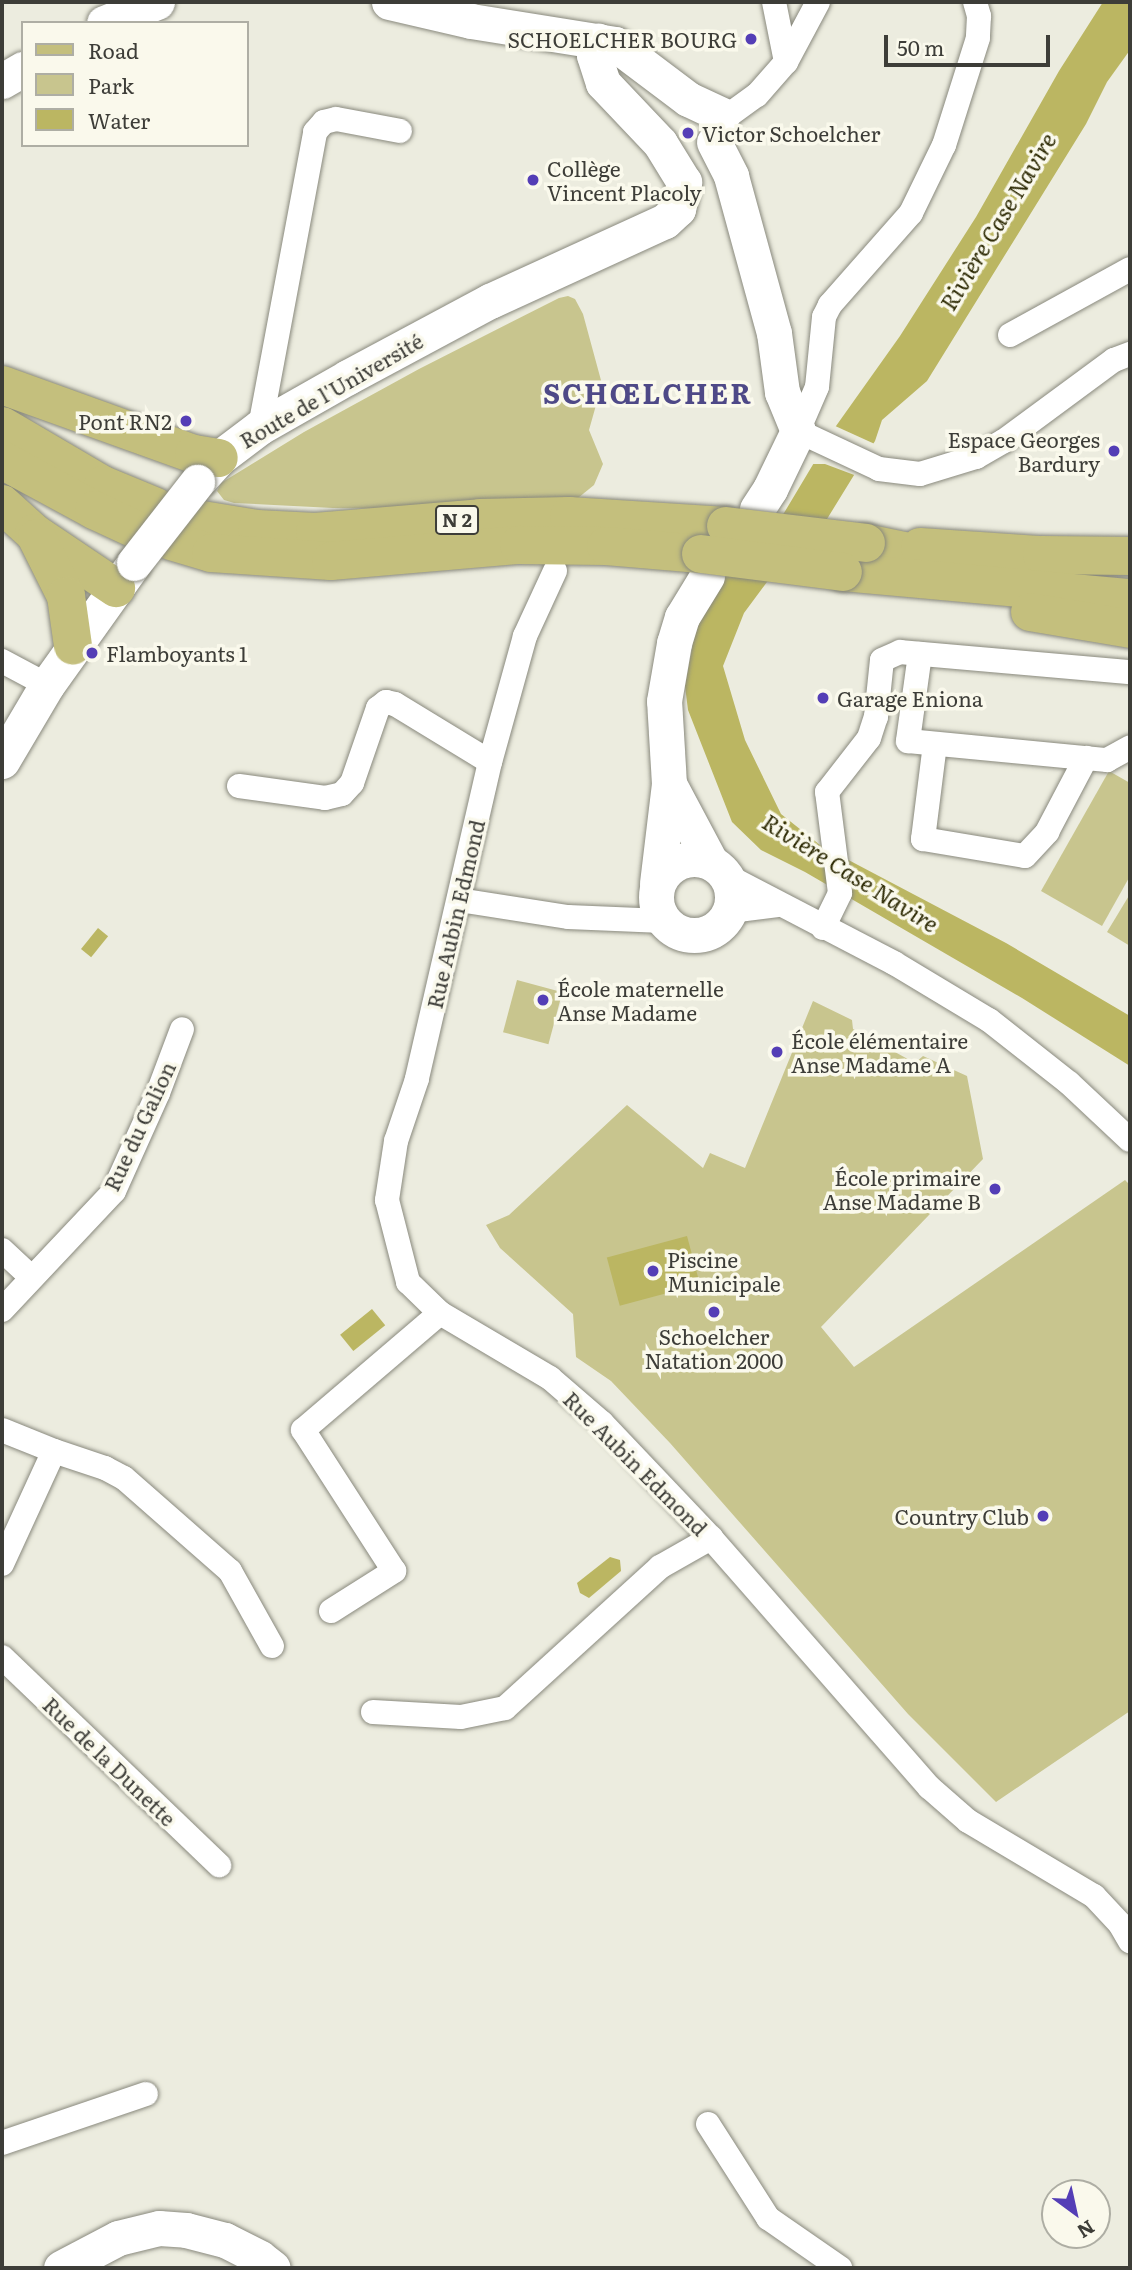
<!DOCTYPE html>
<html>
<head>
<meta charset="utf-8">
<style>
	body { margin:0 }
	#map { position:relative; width:1132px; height:2270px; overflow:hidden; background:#ececdf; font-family:Literata,serif }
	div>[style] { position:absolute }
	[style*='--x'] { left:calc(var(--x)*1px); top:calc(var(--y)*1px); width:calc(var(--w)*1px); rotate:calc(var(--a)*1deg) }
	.green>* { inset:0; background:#c8c58e; transform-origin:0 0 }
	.water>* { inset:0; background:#bbb662; transform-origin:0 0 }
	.pier>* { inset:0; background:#ececdf }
	.roads { filter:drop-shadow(0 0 2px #89897d) drop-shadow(0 0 2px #89897d) }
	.street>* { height:24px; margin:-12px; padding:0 12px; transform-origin:12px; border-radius:12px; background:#fff }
	.secondary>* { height:35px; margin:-17.5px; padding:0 17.5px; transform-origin:17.5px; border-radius:17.5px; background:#fff }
	.secondary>.ring { margin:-17.5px; padding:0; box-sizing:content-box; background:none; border:35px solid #fff; border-radius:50% }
	.primary>* { height:38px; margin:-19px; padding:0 19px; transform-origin:19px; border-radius:19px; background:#c4bf7d }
	.bridges { filter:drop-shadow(0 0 2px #89897d) drop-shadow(0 0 2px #89897d) }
	.secondary-bridge>* { height:35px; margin:-17.5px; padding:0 17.5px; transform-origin:17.5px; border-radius:17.5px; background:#fff }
	.primary-bridge>* { height:38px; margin:-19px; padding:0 19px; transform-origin:19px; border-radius:19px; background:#c4bf7d }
	.dots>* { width:19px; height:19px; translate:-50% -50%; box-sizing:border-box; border:4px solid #faf9ec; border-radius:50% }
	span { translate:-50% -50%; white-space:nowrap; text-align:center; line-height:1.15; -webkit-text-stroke:7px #faf9ec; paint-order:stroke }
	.shield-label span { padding:2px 5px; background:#faf9ec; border:2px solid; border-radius:5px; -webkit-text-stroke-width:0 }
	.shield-label { font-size:19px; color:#3d3d38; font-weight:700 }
	.poi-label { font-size:21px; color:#3d3d38 }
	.right { translate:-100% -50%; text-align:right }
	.left { translate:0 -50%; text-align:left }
	.street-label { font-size:21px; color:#3d3d38 }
	.water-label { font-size:23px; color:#2e2b05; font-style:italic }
	.district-label { font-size:28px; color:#4e4987; font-weight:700; letter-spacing:2px }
	.frame { position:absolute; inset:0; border:4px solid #3d3d38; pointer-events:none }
	.legend { position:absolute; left:21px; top:21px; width:228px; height:126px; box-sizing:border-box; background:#faf9ec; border:2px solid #aeaea4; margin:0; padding:9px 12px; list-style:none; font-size:21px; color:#3d3d38 }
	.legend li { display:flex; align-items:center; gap:14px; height:35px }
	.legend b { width:35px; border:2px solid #aeaea4 }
	.north { position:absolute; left:1041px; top:2179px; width:70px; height:70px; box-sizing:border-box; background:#faf9ec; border:2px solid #aeaea4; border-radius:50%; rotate:147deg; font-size:19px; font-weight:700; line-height:28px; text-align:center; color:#3d3d38 }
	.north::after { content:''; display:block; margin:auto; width:24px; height:32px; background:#543eb6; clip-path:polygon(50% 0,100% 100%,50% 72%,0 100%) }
	.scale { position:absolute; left:884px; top:35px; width:166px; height:32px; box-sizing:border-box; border:4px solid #3d3d38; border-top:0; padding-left:9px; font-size:21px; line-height:24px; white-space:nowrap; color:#3d3d38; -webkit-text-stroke:5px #faf9ec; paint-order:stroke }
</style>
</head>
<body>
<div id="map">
	<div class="green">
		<div style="clip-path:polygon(568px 296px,575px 299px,583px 314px,602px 384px,589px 430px,603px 464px,594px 485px,578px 498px,410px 509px,333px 508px,234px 503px,224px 500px,217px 491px,221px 483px,304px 432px,419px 369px,559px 298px)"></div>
		<div style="clip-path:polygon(1109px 771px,1130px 783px,1130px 876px,1102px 926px,1041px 891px)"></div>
		<div style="clip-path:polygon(1130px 894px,1130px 946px,1107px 932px)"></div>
		<div style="left:517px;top:980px;width:47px;height:54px;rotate:15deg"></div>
		<div style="clip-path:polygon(813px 1001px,852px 1020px,853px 1029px,915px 1063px,923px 1056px,967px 1076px,983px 1159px,821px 1327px,854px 1367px,1125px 1180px,1130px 1185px,1130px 1711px,996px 1802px,908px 1714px,670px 1443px,611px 1381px,576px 1357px,573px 1314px,500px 1248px,486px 1225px,509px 1215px,627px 1105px,703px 1168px,710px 1153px,745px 1168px)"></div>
	</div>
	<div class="water">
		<div style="clip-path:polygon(1103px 2px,1130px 2px,1130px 50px,1107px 82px,1086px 124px,927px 381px,882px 420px,875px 441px,827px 519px,767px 582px,744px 613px,723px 666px,745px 740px,781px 814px,820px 845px,1006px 943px,1130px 1016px,1130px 1066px,1022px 998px,805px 872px,761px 850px,732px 822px,688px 710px,685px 686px,696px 626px,707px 605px,725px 577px,784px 513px,836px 426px,900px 336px,976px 217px,1059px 71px)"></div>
		<div style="left:98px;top:928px;width:13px;height:27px;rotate:39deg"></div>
		<div style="left:687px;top:1236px;width:50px;height:83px;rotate:75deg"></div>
		<div style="left:372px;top:1309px;width:21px;height:41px;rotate:51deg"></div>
		<div style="clip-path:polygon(610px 1557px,620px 1560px,621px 1571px,589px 1598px,580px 1593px,577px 1583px)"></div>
	</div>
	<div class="pier">
		<div style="clip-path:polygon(833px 425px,877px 445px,857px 476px,825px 464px,811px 464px)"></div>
	</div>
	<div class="roads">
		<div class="street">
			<div style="--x:975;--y:2;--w:15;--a:74"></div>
			<div style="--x:979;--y:16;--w:22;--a:93"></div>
			<div style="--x:978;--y:38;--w:112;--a:107.6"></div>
			<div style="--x:944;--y:145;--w:76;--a:115.9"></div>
			<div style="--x:911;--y:213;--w:123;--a:131.4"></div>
			<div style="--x:830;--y:305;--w:13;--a:117"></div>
			<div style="--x:824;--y:317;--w:70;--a:95.7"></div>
			<div style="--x:817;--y:387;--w:48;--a:113.4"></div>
			<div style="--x:798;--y:431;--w:89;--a:25.1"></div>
			<div style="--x:879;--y:469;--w:41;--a:7"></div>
			<div style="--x:920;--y:474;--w:59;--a:-16.9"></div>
			<div style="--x:976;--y:457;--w:32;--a:-30"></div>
			<div style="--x:1004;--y:441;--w:137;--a:-36.4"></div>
			<div style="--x:1114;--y:360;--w:17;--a:-21"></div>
			<div style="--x:786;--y:62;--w:68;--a:-61.9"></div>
			<div style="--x:729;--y:115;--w:34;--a:-36"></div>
			<div style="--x:757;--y:95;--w:44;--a:-48.7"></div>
			<div style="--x:786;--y:62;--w:61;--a:-101.3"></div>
			<div style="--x:1010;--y:335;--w:137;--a:-28.8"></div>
			<div style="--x:260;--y:427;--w:300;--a:-79.4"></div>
			<div style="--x:315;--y:132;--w:13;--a:-48"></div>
			<div style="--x:324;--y:122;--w:12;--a:-14"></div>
			<div style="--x:336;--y:119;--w:65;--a:10.6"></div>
			<div style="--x:555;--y:571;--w:72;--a:114.8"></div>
			<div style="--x:525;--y:636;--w:131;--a:105.5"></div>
			<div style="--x:490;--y:762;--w:325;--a:103"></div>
			<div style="--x:417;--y:1079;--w:65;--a:108.7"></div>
			<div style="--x:396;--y:1141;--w:60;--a:98.7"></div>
			<div style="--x:387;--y:1200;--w:85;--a:75.6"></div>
			<div style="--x:408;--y:1282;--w:45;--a:44.1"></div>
			<div style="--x:440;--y:1313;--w:128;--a:30.6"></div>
			<div style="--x:550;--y:1378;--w:69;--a:40.9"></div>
			<div style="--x:602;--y:1423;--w:158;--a:46.5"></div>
			<div style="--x:711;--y:1538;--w:331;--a:48.8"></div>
			<div style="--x:929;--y:1787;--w:52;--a:41.1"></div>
			<div style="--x:968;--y:1821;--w:147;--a:30.8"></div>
			<div style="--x:1094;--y:1896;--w:38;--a:47"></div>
			<div style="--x:1120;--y:1924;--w:20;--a:60"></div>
			<div style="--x:920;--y:654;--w:88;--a:97.9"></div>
			<div style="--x:908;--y:741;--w:200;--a:5.5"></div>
			<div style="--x:1107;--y:760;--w:26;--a:-29"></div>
			<div style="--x:2;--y:661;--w:51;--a:28.1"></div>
			<div style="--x:935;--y:744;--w:96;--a:97.2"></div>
			<div style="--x:923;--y:839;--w:103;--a:9.5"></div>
			<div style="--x:1025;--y:856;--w:33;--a:-47"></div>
			<div style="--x:1047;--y:832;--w:84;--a:-62.2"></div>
			<div style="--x:239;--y:786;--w:87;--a:7.9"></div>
			<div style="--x:325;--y:798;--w:17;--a:-13"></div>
			<div style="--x:342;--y:794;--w:15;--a:-48"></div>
			<div style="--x:352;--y:783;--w:79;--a:-70.9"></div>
			<div style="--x:378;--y:708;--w:10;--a:-37"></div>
			<div style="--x:386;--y:702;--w:9;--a:13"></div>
			<div style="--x:395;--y:704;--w:111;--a:31.4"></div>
			<div style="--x:725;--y:875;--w:191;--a:27.5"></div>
			<div style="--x:894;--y:963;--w:111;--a:31"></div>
			<div style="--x:989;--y:1020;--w:102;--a:38.2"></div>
			<div style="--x:1069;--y:1083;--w:83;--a:43.1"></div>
			<div style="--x:459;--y:900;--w:110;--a:8.9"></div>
			<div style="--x:568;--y:917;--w:95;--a:2.4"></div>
			<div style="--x:730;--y:911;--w:48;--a:-7.1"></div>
			<div style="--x:823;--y:928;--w:39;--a:-64"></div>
			<div style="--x:840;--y:893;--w:102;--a:-97.3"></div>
			<div style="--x:827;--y:792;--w:68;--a:-52.1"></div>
			<div style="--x:869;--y:738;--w:22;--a:-72"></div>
			<div style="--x:876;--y:717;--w:57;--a:-84"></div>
			<div style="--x:882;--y:660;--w:20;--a:-24"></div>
			<div style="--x:900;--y:652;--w:231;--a:5"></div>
			<div style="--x:2;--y:1250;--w:40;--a:43"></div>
			<div style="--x:2;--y:1310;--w:163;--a:-46.7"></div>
			<div style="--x:114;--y:1191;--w:107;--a:-65.8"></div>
			<div style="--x:158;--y:1093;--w:68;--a:-69.4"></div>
			<div style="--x:2;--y:1430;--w:56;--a:22"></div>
			<div style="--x:2;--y:1564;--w:124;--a:-65.3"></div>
			<div style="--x:54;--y:1451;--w:54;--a:18.4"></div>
			<div style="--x:105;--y:1468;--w:21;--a:28"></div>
			<div style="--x:124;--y:1478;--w:141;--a:41.3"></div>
			<div style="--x:230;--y:1571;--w:86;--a:60.8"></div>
			<div style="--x:331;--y:1611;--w:75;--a:-32.4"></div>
			<div style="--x:394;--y:1571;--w:168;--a:-122.8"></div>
			<div style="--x:303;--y:1430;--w:180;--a:-40.5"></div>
			<div style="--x:2;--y:1657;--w:301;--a:43.8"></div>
			<div style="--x:373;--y:1712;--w:88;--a:3.3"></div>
			<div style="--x:461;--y:1717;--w:45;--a:-11.6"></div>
			<div style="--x:505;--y:1708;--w:210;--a:-42.3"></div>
			<div style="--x:660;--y:1567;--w:59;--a:-29.6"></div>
			<div style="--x:708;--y:2124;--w:112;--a:57.4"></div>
			<div style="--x:768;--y:2218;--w:88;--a:34.8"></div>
			<div style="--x:2;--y:2143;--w:152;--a:-18.8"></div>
		</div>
		<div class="secondary">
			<div style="--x:389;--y:2;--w:84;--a:13"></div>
			<div style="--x:471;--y:21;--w:146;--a:9.1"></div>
			<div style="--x:615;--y:44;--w:91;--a:37"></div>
			<div style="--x:688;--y:99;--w:38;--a:25"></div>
			<div style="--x:104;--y:23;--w:57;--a:-21.6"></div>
			<div style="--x:2;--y:81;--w:24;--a:-30"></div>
			<div style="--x:714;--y:142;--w:38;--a:63"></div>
			<div style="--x:731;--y:176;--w:163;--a:74.7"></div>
			<div style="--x:774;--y:333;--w:60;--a:82.3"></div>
			<div style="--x:782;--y:392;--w:42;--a:67.7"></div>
			<div style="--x:798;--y:431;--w:64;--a:115.8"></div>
			<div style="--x:770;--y:489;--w:24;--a:123"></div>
			<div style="--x:201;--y:478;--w:27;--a:-48"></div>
			<div style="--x:219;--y:458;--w:51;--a:-37.1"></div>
			<div style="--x:260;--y:427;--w:101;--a:-29.6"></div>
			<div style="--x:348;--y:377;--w:161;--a:-28.2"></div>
			<div style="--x:490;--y:301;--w:192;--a:-24.6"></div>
			<div style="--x:665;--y:221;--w:18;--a:-43"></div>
			<div style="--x:678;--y:209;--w:28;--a:-77"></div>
			<div style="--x:684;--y:182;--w:46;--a:-121.6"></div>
			<div style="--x:660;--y:143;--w:83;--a:-133.5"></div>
			<div style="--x:603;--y:83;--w:29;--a:-108"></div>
			<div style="--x:594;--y:55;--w:15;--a:-74"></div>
			<div style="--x:2;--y:761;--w:88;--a:-59.4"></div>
			<div style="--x:47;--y:685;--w:146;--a:-54.5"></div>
			<div style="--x:669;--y:784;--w:89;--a:62"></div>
			<div class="ring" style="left:656px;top:859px;width:41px;height:41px"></div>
			<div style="--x:657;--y:883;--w:100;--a:-83.1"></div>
			<div style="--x:669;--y:784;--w:83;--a:-93.4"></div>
			<div style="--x:664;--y:701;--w:59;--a:-80.2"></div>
			<div style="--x:674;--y:643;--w:27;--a:-73"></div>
			<div style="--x:682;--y:617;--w:48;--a:-58.6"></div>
			<div style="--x:61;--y:2268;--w:64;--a:-27.8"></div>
			<div style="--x:118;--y:2238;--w:42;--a:-13.7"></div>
			<div style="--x:159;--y:2228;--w:27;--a:4"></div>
			<div style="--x:186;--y:2230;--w:40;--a:14.4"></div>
			<div style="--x:225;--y:2240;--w:39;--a:27"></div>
			<div style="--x:260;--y:2258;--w:16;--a:38"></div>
		</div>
		<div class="primary">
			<div style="--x:2;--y:385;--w:204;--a:19.8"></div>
			<div style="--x:194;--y:454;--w:25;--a:9"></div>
			<div style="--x:2;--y:426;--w:117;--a:30.3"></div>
			<div style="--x:103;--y:485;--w:57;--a:22.5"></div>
			<div style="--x:2;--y:460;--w:105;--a:28.5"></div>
			<div style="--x:94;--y:510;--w:50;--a:25"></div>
			<div style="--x:2;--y:504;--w:43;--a:42.2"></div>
			<div style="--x:34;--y:533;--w:99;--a:33.9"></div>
			<div style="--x:190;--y:518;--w:68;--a:9.3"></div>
			<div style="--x:257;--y:529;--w:58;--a:3"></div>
			<div style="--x:315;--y:532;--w:166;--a:-4.8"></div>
			<div style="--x:480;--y:518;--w:89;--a:-1.3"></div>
			<div style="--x:569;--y:516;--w:157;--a:3.6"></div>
			<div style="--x:37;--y:538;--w:65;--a:63.4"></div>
			<div style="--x:66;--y:596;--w:50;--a:82"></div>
			<div style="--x:171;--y:541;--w:42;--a:16.7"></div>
			<div style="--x:211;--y:553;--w:120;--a:3.8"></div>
			<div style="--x:331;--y:561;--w:189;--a:-4.9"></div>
			<div style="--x:519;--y:545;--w:87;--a:0.7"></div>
			<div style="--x:606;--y:546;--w:95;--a:4.8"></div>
			<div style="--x:866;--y:543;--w:84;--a:11.7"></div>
			<div style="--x:920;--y:547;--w:122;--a:3.8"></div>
			<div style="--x:1042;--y:555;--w:88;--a:0.7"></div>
			<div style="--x:843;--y:572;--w:288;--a:5.2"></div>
			<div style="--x:1030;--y:612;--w:101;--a:9.6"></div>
		</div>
	</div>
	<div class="bridges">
		<div class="secondary-bridge">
			<div style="--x:134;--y:563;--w:103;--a:-52.1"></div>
		</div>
		<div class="primary-bridge">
			<div style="--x:726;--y:526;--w:141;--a:6.9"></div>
			<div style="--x:701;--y:554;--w:143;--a:7.2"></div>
		</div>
	</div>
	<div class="dots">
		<div style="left:751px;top:39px;background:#543eb6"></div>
		<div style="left:688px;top:133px;background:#543eb6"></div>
		<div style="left:533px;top:180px;background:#543eb6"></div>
		<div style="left:186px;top:421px;background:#543eb6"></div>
		<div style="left:1114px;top:451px;background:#543eb6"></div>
		<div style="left:92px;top:653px;background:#543eb6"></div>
		<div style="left:823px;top:698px;background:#543eb6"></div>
		<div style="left:543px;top:1000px;background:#543eb6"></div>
		<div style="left:777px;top:1052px;background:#543eb6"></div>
		<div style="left:995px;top:1189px;background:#543eb6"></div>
		<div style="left:653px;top:1271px;background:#543eb6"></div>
		<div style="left:714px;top:1312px;background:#543eb6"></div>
		<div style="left:1043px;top:1516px;background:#543eb6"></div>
	</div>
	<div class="shield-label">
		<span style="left:457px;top:520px">N 2</span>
	</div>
	<div class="poi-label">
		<span class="right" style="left:737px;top:39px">SCHOELCHER BOURG</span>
		<span class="left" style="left:702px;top:133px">Victor Schoelcher</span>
		<span class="left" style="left:547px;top:180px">Collège<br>Vincent Placoly</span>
		<span class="right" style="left:172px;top:421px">Pont RN2</span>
		<span class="right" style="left:1100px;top:451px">Espace Georges<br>Bardury</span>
		<span class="left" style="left:106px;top:653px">Flamboyants 1</span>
		<span class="left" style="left:837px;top:698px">Garage Eniona</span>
		<span class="left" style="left:557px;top:1000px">École maternelle<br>Anse Madame</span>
		<span class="left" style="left:791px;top:1052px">École élémentaire<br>Anse Madame A</span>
		<span class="right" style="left:981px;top:1189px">École primaire<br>Anse Madame B</span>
		<span class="left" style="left:667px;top:1271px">Piscine<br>Municipale</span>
		<span style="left:714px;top:1348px">Schoelcher<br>Natation 2000</span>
		<span class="right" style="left:1029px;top:1516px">Country Club</span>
	</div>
	<div class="street-label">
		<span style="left:331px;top:390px;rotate:-30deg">Route de l'Université</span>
		<span style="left:455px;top:914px;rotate:-77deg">Rue Aubin Edmond</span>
		<span style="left:139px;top:1126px;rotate:-65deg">Rue du Galion</span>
		<span style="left:636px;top:1463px;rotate:45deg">Rue Aubin Edmond</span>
		<span style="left:110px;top:1761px;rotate:44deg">Rue de la Dunette</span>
	</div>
	<div class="water-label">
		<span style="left:997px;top:221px;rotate:-59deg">Rivière Case Navire</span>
		<span style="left:851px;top:872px;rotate:32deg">Rivière Case Navire</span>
	</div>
	<div class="district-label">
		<span style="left:648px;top:392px">SCHŒLCHER</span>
	</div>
	<div class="frame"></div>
	<ul class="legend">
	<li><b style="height:9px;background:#c4bf7d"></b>Road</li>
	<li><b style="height:19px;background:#c8c58e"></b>Park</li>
	<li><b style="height:19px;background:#bbb662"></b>Water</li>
	</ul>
	<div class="north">N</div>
	<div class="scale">50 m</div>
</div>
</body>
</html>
